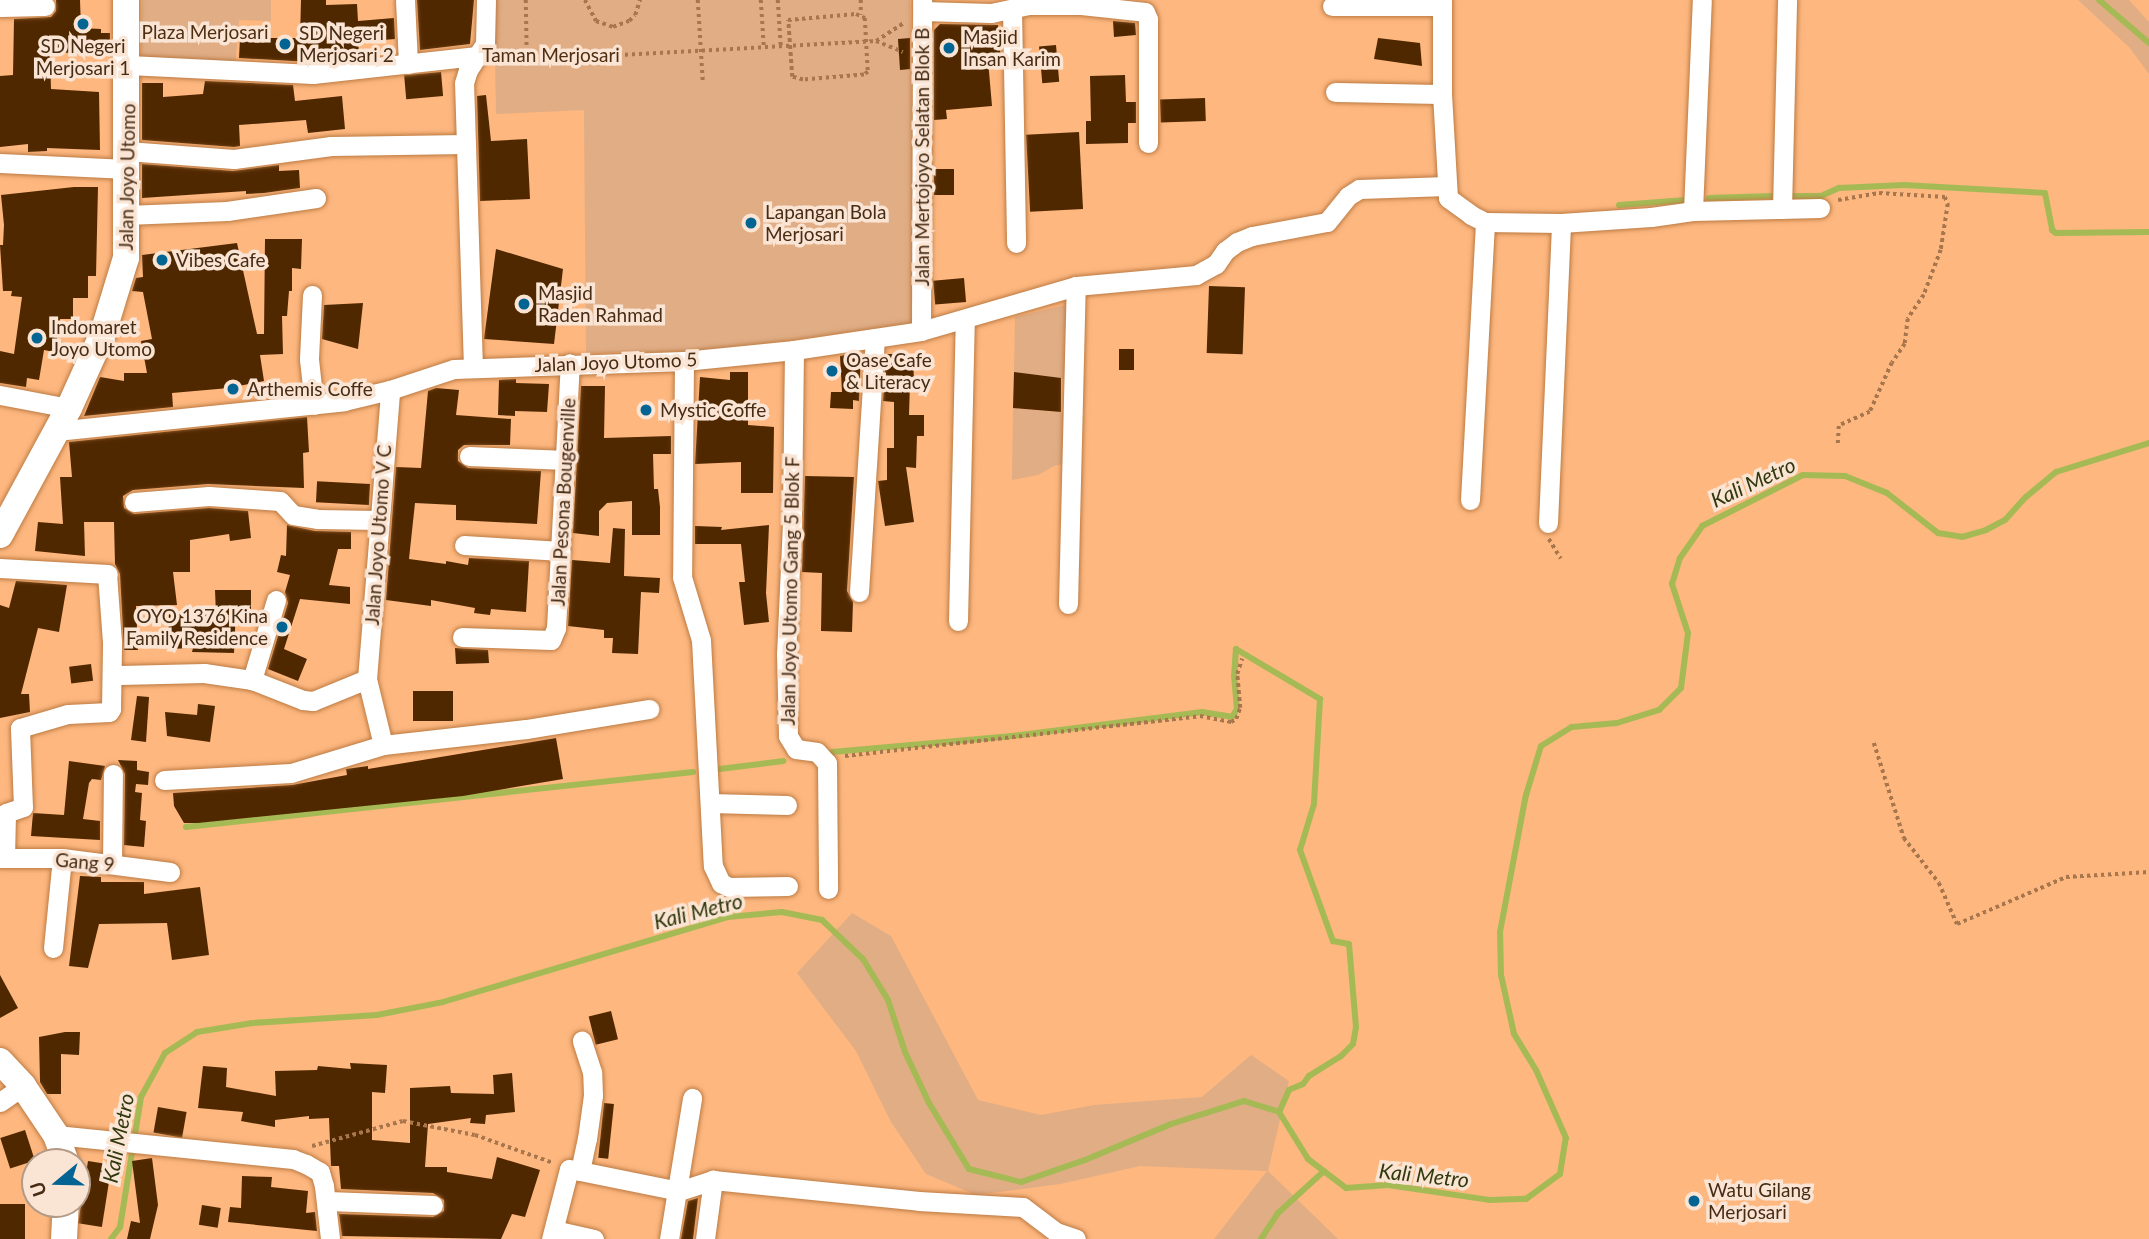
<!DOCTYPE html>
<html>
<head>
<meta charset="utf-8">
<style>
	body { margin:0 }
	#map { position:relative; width:2149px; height:1239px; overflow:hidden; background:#fdb77f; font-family:Lato,sans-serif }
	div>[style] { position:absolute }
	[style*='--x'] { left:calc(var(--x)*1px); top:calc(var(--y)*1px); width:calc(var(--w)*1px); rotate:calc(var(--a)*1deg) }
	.green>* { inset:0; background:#e0ad85 }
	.stream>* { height:6px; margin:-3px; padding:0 3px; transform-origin:3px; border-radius:3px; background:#a5ba55 }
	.building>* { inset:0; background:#502800; transform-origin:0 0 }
	.path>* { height:3.5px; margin-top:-1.75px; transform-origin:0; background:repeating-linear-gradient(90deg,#a8764d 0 3.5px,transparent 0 7px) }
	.roads { filter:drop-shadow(0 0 2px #bc7b43) drop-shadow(0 0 2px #bc7b43) }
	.minor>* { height:19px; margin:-9.5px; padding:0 9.5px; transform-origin:9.5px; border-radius:9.5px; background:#fff }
	.secondary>* { height:26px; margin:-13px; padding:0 13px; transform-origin:13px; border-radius:13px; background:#fff }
	.dots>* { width:19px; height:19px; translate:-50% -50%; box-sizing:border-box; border:4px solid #fae4d4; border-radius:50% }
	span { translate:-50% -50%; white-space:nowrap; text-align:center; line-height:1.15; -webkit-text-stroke:7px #fae4d4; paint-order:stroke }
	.park-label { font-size:19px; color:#4f2e11 }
	.poi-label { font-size:19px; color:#472c14 }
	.left { translate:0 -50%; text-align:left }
	.right { translate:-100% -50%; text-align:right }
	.street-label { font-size:19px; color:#472c14 }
	.water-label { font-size:21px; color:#30380d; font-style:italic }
	.north { position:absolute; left:21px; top:1148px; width:70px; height:70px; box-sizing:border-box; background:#fae4d4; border:2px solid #b29a87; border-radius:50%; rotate:251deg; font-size:19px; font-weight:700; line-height:28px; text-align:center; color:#472c14 }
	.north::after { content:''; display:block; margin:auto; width:24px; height:32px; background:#026493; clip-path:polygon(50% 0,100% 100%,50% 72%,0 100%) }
</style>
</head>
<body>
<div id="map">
	<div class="green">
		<div style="clip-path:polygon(142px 0,271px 0,271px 21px,239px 20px,235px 67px,141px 59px)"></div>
		<div style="clip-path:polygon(494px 0,910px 0,914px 320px,911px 324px,708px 351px,586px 353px,584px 110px,496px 114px)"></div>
		<div style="clip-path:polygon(2078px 0,2129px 0,2149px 22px,2149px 74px,2129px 47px)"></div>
		<div style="clip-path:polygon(1070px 304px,1070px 380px,1014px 372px,1015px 317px)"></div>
		<div style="clip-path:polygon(1013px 408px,1067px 413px,1066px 463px,1054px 466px,1038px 475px,1012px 480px)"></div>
		<div style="clip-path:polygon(852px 913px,891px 936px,978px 1100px,1041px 1115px,1094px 1105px,1202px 1097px,1251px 1055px,1289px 1081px,1268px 1171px,1338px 1239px,1214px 1239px,1267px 1171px,1140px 1166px,1060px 1184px,976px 1195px,926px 1174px,891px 1122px,856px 1051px,797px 973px)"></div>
	</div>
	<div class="stream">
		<div style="--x:2099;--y:0;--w:66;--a:40.7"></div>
		<div style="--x:1793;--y:196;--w:28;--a:0"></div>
		<div style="--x:1821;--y:196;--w:20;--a:-24"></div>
		<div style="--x:1839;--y:188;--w:65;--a:-2.6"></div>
		<div style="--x:1904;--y:185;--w:141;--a:3.2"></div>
		<div style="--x:2045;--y:193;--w:38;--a:79"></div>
		<div style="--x:2052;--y:230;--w:5;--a:37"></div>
		<div style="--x:2056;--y:233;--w:93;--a:-0.6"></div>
		<div style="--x:1709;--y:198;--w:65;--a:-1.8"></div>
		<div style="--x:1619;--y:205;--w:67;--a:-4.3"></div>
		<div style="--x:832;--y:752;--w:181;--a:-5.1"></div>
		<div style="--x:1012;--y:736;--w:192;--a:-7.2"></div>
		<div style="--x:1202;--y:712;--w:30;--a:9"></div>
		<div style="--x:1232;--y:717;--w:9;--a:-58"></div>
		<div style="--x:1237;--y:709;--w:32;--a:-95"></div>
		<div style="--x:1234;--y:677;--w:28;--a:-86"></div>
		<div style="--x:1236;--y:649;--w:98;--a:30.8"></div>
		<div style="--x:1320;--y:699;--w:105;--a:93.3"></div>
		<div style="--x:1314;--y:804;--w:48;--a:106.9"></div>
		<div style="--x:1300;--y:850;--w:97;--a:70.1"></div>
		<div style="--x:1333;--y:941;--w:16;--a:11"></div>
		<div style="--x:1349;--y:944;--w:83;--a:85.2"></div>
		<div style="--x:1356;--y:1027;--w:17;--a:100"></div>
		<div style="--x:1353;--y:1044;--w:17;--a:135"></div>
		<div style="--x:1341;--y:1056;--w:38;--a:148"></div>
		<div style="--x:1309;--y:1076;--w:10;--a:127"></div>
		<div style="--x:1303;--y:1084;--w:15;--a:157"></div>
		<div style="--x:1289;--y:1090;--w:24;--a:114"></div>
		<div style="--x:712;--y:770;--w:72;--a:-7.2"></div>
		<div style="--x:186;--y:827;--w:510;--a:-6.19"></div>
		<div style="--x:111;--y:1239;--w:15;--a:-53"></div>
		<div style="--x:120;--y:1227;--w:132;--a:-80.8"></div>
		<div style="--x:141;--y:1097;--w:50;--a:-61.4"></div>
		<div style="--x:165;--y:1053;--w:38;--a:-33"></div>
		<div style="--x:197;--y:1032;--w:56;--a:-9.3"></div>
		<div style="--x:252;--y:1023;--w:125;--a:-3.7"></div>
		<div style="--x:377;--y:1015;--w:67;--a:-11.1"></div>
		<div style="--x:443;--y:1002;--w:297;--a:-16.6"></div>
		<div style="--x:728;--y:917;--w:54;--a:-5.3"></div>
		<div style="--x:782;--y:912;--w:41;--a:11.3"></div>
		<div style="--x:822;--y:920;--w:57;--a:43.6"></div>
		<div style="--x:863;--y:959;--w:48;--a:58.6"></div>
		<div style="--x:888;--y:1000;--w:55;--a:71.9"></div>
		<div style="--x:905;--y:1052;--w:56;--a:64.8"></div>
		<div style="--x:929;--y:1103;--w:77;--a:58.8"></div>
		<div style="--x:969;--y:1169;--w:54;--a:14"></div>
		<div style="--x:1021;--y:1182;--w:68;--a:-19"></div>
		<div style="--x:1085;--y:1160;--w:93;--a:-22.7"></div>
		<div style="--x:1171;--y:1124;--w:77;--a:-17.5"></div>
		<div style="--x:1244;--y:1101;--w:37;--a:17"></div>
		<div style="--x:1279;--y:1112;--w:55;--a:58.3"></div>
		<div style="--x:1308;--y:1159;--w:48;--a:37.3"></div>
		<div style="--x:1346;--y:1188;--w:42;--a:-4.1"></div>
		<div style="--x:1388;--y:1185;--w:102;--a:8.4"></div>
		<div style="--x:1489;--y:1200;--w:37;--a:-2"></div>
		<div style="--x:1526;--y:1199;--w:42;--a:-36.3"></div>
		<div style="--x:1560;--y:1174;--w:36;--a:-81"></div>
		<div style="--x:1566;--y:1138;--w:74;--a:-113.8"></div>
		<div style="--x:1536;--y:1070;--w:42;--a:-121.4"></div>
		<div style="--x:1514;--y:1034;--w:60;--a:-102.4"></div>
		<div style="--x:1501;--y:975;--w:43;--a:-91.3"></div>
		<div style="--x:1500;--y:932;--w:139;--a:-79.3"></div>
		<div style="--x:1526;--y:795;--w:51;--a:-73"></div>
		<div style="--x:1541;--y:746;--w:36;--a:-32"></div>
		<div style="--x:1572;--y:727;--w:45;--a:-5.1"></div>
		<div style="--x:1617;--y:723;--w:44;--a:-17.2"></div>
		<div style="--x:1659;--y:710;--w:31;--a:-45"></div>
		<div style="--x:1681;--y:688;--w:55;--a:-82.7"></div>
		<div style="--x:1688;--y:633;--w:52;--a:-108.1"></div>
		<div style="--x:1672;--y:584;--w:27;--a:-73"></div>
		<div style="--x:1680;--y:558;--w:39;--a:-55"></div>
		<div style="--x:1702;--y:526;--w:113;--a:-26.8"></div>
		<div style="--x:1803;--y:475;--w:42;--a:1.4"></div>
		<div style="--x:1845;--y:476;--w:45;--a:22"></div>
		<div style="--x:1887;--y:493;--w:65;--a:38.1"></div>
		<div style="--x:1938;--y:533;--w:24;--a:9"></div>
		<div style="--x:1962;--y:537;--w:25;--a:-16"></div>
		<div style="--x:1986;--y:530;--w:21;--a:-28"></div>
		<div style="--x:2005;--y:520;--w:31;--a:-48"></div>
		<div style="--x:2026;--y:497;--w:39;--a:-40"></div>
		<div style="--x:2056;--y:472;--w:97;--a:-17.3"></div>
		<div style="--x:1261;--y:1239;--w:31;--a:-57"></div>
		<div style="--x:1278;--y:1213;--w:62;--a:-42.4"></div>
	</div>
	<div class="building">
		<div style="clip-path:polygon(56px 0,80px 0,81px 28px,101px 29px,101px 33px,110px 33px,110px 52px,50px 53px,51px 89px,99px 92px,100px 150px,47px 148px,47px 151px,28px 152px,28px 144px,0 147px,0 76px,13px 75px,14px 19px,51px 17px,56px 11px)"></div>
		<div style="clip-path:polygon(301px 0,326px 0,326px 5px,357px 4px,358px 21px,394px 18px,395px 39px,358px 42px,359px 52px,310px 52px,310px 62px,239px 58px,240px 38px,300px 38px)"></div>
		<div style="clip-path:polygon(417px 0,474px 0,470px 44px,420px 50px)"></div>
		<div style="clip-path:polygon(1113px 21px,1135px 23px,1136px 35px,1114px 37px)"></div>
		<div style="clip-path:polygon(940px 24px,998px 25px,1001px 60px,988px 60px,992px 106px,946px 110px,947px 119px,934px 120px,934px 30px)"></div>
		<div style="clip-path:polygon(910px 38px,910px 69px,900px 70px,898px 39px)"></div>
		<div style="clip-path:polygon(1378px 38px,1420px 43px,1422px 66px,1374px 59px)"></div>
		<div style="left:1056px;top:45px;width:37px;height:17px;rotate:85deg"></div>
		<div style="left:441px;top:72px;width:24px;height:37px;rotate:85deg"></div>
		<div style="clip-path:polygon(1125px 75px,1126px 102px,1136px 102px,1136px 123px,1128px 123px,1128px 143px,1086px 144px,1086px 121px,1091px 121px,1090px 76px)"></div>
		<div style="clip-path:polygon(205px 81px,293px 85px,295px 101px,342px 96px,345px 129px,308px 133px,306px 120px,239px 125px,240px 146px,234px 147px,142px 140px,142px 83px,163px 83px,163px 97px,203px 94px)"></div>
		<div style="clip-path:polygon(486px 95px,491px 141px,527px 139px,530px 199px,480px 201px,477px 96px)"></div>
		<div style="left:1205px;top:98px;width:23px;height:45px;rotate:88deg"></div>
		<div style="left:1079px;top:132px;width:77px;height:53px;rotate:87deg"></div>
		<div style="clip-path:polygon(142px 164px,233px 171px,279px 165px,279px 171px,299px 170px,300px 188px,264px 193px,246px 194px,246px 191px,142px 198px)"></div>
		<div style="left:934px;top:169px;width:20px;height:26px"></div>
		<div style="clip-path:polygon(74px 187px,98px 187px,96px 276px,88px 276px,88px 298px,73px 298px,73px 319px,60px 319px,55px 352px,44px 350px,39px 380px,27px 378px,26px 387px,0 383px,0 351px,14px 354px,22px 297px,11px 296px,12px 291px,3px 291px,0 245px,3px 245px,4px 225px,1px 195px)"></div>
		<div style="clip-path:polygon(265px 239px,302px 239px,301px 269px,292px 268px,292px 291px,289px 291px,287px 316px,282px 316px,283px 354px,260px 355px,264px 381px,229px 388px,172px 393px,173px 407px,84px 416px,100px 377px,124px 381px,124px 373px,147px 373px,141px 341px,152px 339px,143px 292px,132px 291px,136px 278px,143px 277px,142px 255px,237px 243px,257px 334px,264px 334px)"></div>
		<div style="clip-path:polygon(496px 249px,563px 269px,554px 344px,484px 339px)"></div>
		<div style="left:964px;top:278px;width:24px;height:31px;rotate:85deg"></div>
		<div style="left:1209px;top:286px;width:36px;height:67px;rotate:2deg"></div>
		<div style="clip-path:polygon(363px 303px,358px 349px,322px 339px,324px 305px)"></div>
		<div style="left:1119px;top:349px;width:15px;height:21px"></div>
		<div style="clip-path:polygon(861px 352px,859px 401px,853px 400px,853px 409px,830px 408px,831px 392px,842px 392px,840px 356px)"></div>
		<div style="clip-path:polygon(886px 354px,913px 354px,914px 383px,910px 383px,909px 415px,924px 415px,924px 436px,917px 436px,916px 468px,906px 467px,914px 522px,885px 526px,878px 481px,887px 480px,887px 448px,894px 448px,894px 402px,883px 401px)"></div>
		<div style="clip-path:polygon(730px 372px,748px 372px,748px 425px,774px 427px,773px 493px,741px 493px,741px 462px,695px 464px,700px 377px,730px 380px)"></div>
		<div style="clip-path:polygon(1014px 372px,1061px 378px,1061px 412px,1013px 408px)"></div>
		<div style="clip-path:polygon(516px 379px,516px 383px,549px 384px,547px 412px,515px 411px,515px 416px,498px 415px,499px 380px)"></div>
		<div style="clip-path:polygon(581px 386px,605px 386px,604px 438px,671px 436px,671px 454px,653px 454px,654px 489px,658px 489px,660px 507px,660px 535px,632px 535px,632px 501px,607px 503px,599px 511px,599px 536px,573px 533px)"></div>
		<div style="clip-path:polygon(436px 388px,459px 390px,456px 415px,511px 419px,510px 445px,464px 445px,458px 450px,458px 461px,468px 468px,541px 471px,537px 524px,456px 520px,456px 505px,415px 503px,409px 559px,446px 564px,446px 561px,468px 565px,469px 558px,529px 561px,526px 612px,491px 609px,490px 615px,474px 613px,475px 608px,431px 600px,431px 606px,386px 600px,396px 467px,421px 468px,428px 391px)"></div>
		<div style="clip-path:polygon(307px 417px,309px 452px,303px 453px,304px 488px,208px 484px,133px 490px,123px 496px,124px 508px,134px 514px,209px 508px,248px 511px,251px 538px,230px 541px,229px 534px,190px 540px,190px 572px,173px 572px,177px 605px,136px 606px,138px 650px,124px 650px,120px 574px,115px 564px,114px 522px,84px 522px,85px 556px,35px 551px,38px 522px,63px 524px,60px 477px,72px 477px,69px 442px)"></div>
		<div style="clip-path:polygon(805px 476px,854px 477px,847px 591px,853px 602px,852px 632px,821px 631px,822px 573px,802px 572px)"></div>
		<div style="left:370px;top:484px;width:21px;height:53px;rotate:93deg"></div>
		<div style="clip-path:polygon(287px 525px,315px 531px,351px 532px,351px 549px,338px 549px,329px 585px,350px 587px,350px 604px,300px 599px,284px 649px,307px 659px,298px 681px,268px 669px,288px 603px,285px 592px,290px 575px,277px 572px,281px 555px,286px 556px)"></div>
		<div style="clip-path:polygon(769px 525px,766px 593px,769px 622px,744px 625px,739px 582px,745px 582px,741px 544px,695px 544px,695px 526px,722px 527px,721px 530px)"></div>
		<div style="clip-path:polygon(613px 528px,625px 529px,624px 576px,660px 578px,659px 593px,641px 592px,638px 654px,612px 653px,613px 638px,604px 638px,604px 630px,568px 626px,572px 560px,610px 563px)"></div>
		<div style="clip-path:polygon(16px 581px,67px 585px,59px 632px,38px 628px,21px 694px,29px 694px,30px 712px,0 718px,0 605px,9px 608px)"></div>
		<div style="clip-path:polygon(215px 590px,251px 590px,251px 609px,236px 609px,234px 653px,192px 652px,193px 648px,168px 649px,169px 614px,216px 615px)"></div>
		<div style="clip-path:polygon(455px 648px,488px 650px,489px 663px,456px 664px)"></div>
		<div style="left:91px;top:664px;width:17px;height:22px;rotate:83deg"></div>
		<div style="left:453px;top:691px;width:30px;height:40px;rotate:90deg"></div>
		<div style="clip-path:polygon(137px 696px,149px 697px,146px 742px,131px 740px)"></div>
		<div style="clip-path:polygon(198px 704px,215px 706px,210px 742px,167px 736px,165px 712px,197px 715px)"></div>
		<div style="clip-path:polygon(556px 738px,563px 779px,463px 796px,198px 823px,184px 823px,174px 806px,173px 793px,292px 785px,347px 775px,346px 769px,368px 766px,368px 769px)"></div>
		<div style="clip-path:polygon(118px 760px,137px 761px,137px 770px,149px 772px,148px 785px,136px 784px,135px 792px,142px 793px,140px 820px,146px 821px,144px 847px,124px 845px,125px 774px)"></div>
		<div style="clip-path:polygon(69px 761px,105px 766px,101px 780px,92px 779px,89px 783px,83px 819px,100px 821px,100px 840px,31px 836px,33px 813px,64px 815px)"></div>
		<div style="clip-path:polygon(80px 876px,101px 877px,101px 882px,144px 882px,144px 894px,200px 887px,209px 955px,172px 960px,167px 923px,99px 924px,88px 968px,69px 966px)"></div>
		<div style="clip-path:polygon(0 975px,18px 1008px,0 1018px)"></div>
		<div style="left:611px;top:1011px;width:29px;height:23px;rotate:76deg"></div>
		<div style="clip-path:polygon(65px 1032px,80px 1032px,79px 1055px,61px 1054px,61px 1094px,47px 1094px,40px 1082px,39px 1037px)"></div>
		<div style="clip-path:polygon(350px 1063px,387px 1065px,385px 1093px,372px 1092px,372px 1140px,410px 1143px,410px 1088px,450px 1086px,451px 1093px,494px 1094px,493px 1075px,512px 1073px,515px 1112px,486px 1115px,485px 1124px,470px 1123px,471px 1118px,428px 1124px,425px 1167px,447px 1167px,447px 1172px,492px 1179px,497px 1157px,540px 1170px,525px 1217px,512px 1214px,501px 1239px,342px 1236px,339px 1214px,433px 1217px,444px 1211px,444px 1200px,433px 1193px,341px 1189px,339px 1166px,331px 1166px,329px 1118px,309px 1119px,309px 1116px,275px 1120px,275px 1127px,241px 1121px,243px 1112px,198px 1108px,203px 1066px,227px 1068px,226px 1087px,276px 1096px,275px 1071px,317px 1070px,318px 1066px,351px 1069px)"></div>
		<div style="left:604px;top:1103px;width:10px;height:55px;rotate:6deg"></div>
		<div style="left:158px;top:1107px;width:29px;height:26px;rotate:10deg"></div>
		<div style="left:25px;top:1130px;width:32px;height:26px;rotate:72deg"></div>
		<div style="clip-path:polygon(152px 1158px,158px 1205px,150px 1239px,127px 1239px,131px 1221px,140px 1223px,132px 1161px)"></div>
		<div style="left:88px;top:1161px;width:24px;height:63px;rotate:9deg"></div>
		<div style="clip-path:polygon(242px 1176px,272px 1177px,271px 1187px,308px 1191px,306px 1213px,315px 1212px,317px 1231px,228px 1222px,230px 1207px,241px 1208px)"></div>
		<div style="clip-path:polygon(698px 1198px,693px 1239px,681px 1239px,688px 1201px)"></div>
		<div style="left:0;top:1204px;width:25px;height:35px"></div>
		<div style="left:202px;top:1205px;width:19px;height:20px;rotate:9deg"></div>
	</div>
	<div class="path">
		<div style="--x:526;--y:0;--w:60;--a:89"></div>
		<div style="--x:527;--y:60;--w:350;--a:-3.1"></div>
		<div style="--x:876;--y:41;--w:29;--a:22"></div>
		<div style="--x:585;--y:0;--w:24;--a:62"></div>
		<div style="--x:596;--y:21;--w:18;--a:19"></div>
		<div style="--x:613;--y:27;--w:17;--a:-21"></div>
		<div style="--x:629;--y:21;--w:8;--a:-45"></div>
		<div style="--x:635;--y:15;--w:16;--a:-72"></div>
		<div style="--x:698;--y:0;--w:81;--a:86.5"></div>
		<div style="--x:761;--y:0;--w:47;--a:86.3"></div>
		<div style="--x:778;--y:0;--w:46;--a:86.3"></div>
		<div style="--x:861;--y:0;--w:15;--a:90"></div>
		<div style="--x:856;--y:14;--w:10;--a:24"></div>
		<div style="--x:865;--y:18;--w:54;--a:86.8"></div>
		<div style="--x:868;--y:72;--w:5;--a:143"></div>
		<div style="--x:864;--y:75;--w:61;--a:175.3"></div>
		<div style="--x:803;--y:80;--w:11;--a:-165"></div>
		<div style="--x:792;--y:77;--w:57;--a:-94"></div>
		<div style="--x:788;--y:20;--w:68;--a:-5"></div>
		<div style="--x:876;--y:41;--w:33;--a:-33"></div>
		<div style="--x:1838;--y:200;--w:42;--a:-9.7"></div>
		<div style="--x:1879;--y:193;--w:66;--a:3.5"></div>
		<div style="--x:1945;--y:197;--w:8;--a:67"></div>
		<div style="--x:1948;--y:204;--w:47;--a:98.7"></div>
		<div style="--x:1941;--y:250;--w:48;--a:110.7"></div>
		<div style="--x:1924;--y:295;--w:29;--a:124"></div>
		<div style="--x:1908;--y:319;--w:25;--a:97"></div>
		<div style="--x:1905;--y:344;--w:23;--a:124"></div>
		<div style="--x:1892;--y:363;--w:54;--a:114.2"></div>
		<div style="--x:1870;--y:412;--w:34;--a:156"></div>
		<div style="--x:1839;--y:426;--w:20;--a:93"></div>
		<div style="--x:1549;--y:539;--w:23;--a:59"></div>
		<div style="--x:1874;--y:743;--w:100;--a:72.5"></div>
		<div style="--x:1904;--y:838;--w:57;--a:52.1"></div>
		<div style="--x:1939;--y:883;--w:45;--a:66.3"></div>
		<div style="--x:1957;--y:924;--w:119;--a:-23.3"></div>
		<div style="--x:2066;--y:877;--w:83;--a:-3.4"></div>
		<div style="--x:845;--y:756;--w:357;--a:-6.4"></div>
		<div style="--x:1200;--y:716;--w:32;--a:11"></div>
		<div style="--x:1231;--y:722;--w:6;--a:-31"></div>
		<div style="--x:1236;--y:719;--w:12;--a:-70"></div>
		<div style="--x:1240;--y:708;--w:34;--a:-95"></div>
		<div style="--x:1237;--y:674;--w:16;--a:-72"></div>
		<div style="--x:312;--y:1146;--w:94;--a:-15.4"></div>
		<div style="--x:403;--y:1121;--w:73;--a:11"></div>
		<div style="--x:475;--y:1135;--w:83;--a:19.7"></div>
	</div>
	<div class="roads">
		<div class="minor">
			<div style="--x:405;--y:0;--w:64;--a:87.3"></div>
			<div style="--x:1442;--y:0;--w:94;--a:90"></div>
			<div style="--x:1442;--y:94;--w:104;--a:86.7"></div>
			<div style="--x:1448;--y:198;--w:29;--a:36"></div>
			<div style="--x:1471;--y:215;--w:16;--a:27"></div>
			<div style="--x:1485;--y:222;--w:76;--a:0.8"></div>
			<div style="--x:1561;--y:223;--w:90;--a:-3.8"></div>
			<div style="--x:1651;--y:217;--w:42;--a:-8.1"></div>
			<div style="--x:1693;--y:211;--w:127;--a:-1.4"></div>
			<div style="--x:1332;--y:6;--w:110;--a:0"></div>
			<div style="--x:0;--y:7;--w:45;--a:-1.3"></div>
			<div style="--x:1012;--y:9;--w:234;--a:89"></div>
			<div style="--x:923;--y:11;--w:68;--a:1.7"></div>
			<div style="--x:991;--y:13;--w:40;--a:-12"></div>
			<div style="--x:1030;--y:5;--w:51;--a:0"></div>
			<div style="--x:1081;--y:5;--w:64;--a:6.2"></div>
			<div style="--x:1145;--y:12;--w:8;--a:67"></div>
			<div style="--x:1148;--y:19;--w:124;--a:90"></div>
			<div style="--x:128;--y:65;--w:185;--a:2.8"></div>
			<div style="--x:313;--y:74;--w:165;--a:-6.3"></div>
			<div style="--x:1335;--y:92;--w:107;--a:1.1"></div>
			<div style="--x:127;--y:151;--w:107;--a:4.3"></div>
			<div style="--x:234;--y:159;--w:98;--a:-7.6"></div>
			<div style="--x:331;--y:146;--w:135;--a:-0.8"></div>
			<div style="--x:0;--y:163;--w:127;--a:2.7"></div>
			<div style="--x:1782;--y:209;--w:209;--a:-88.6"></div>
			<div style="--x:1693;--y:211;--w:211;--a:-87.6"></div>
			<div style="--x:126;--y:215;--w:101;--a:-2.3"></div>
			<div style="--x:227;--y:211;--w:90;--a:-8.3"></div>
			<div style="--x:312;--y:295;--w:64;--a:92.7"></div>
			<div style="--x:309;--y:359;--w:46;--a:83.8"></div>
			<div style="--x:921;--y:331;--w:331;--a:-89.8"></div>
			<div style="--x:794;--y:350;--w:173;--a:90.7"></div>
			<div style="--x:792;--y:523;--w:130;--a:92.6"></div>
			<div style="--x:786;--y:653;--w:83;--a:88.6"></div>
			<div style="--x:788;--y:736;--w:15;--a:58"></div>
			<div style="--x:796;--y:749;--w:21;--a:8"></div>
			<div style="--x:817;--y:752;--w:15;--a:48"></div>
			<div style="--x:827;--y:763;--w:126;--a:89.5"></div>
			<div style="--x:684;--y:361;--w:216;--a:90.5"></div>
			<div style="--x:682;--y:577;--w:66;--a:73.2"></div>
			<div style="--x:701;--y:640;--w:226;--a:87"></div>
			<div style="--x:713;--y:866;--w:19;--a:65"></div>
			<div style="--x:721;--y:883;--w:9;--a:27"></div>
			<div style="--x:729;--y:887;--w:59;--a:-1"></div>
			<div style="--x:473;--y:368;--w:285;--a:-91.8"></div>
			<div style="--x:464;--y:83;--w:14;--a:-73"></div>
			<div style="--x:468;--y:70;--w:31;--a:-57"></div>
			<div style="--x:485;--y:44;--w:44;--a:-88.7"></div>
			<div style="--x:0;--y:395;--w:70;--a:10.7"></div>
			<div style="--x:56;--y:431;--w:290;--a:-5.9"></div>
			<div style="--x:344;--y:401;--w:47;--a:-13.4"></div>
			<div style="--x:390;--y:390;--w:67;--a:-18.2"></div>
			<div style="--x:454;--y:369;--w:230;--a:-2"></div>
			<div style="--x:684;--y:361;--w:111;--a:-5.7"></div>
			<div style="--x:794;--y:350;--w:128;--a:-8.5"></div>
			<div style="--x:921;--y:331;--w:161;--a:-16.2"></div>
			<div style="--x:1076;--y:286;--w:121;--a:-5.2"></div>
			<div style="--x:1196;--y:275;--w:23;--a:-29"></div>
			<div style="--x:1216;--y:264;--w:16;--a:-55"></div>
			<div style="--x:1225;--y:251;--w:15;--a:-37"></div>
			<div style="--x:1237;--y:242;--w:16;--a:-22"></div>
			<div style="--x:1252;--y:236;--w:76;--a:-10.6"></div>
			<div style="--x:1327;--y:222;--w:33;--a:-51"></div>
			<div style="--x:1348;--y:196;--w:13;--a:-32"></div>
			<div style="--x:1359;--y:189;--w:88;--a:-2"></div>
			<div style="--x:469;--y:456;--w:97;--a:2.4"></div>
			<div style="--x:1470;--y:500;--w:278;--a:-86.9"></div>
			<div style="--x:134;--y:502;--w:75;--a:-4.6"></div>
			<div style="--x:209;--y:496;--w:71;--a:4"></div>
			<div style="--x:280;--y:501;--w:19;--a:47"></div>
			<div style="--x:293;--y:515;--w:24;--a:9"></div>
			<div style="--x:317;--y:519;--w:61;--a:0.9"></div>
			<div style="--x:1548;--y:523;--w:300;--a:-87.5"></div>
			<div style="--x:464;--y:545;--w:97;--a:3.5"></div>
			<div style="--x:0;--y:568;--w:108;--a:3.2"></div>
			<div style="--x:859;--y:592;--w:254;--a:-86.4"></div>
			<div style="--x:276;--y:600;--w:84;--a:106.7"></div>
			<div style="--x:252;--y:680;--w:55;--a:21.4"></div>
			<div style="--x:303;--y:700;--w:10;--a:6"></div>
			<div style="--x:313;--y:701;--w:58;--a:-22.2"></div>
			<div style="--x:1068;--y:604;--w:318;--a:-88.6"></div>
			<div style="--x:958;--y:621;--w:301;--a:-88.7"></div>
			<div style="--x:462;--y:637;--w:89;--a:1.9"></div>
			<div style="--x:551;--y:640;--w:13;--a:-67"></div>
			<div style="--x:556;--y:628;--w:265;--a:-87"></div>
			<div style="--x:120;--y:675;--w:84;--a:-1.4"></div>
			<div style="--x:204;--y:673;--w:49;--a:8.3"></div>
			<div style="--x:383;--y:745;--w:68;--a:-103.6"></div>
			<div style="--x:367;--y:679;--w:290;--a:-85.4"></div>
			<div style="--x:164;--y:780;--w:127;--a:-3.2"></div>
			<div style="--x:291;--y:773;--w:96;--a:-16.9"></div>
			<div style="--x:383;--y:745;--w:144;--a:-6.4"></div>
			<div style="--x:526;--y:729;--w:125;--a:-9.2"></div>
			<div style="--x:710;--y:803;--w:77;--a:1.5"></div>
			<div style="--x:0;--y:858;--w:62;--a:0"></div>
			<div style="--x:62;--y:858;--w:109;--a:7.4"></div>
			<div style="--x:5;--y:858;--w:45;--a:-88.7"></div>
			<div style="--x:6;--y:813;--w:18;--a:-19"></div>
			<div style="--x:23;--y:807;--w:79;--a:-92.2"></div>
			<div style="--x:20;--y:728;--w:50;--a:-16.3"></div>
			<div style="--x:68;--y:714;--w:41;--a:-2.8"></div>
			<div style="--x:109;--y:712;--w:4;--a:-56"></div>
			<div style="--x:111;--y:709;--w:67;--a:-89.1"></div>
			<div style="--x:112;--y:642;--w:68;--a:-94.2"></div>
			<div style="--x:112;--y:864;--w:90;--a:-89.4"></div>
			<div style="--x:53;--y:948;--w:90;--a:-84.3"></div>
			<div style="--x:0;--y:1102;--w:28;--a:-35"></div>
			<div style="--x:56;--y:1135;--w:238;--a:5.8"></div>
			<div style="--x:293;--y:1159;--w:14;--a:21"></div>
			<div style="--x:306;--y:1164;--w:16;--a:30"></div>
			<div style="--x:320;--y:1172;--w:15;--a:74"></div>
			<div style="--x:324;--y:1186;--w:53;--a:83.5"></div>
			<div style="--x:580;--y:1171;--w:101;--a:11.4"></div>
			<div style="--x:679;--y:1191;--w:36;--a:-18"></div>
			<div style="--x:713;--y:1180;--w:207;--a:5.8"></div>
			<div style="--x:919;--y:1201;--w:104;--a:3.3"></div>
			<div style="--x:1023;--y:1207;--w:41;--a:37.1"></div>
			<div style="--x:1056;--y:1232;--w:21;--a:19"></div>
			<div style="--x:328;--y:1201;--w:105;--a:2.2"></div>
			<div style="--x:554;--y:1230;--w:41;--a:12.7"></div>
			<div style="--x:551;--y:1239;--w:72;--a:-75.6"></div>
			<div style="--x:569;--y:1169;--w:11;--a:10"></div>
			<div style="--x:580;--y:1171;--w:33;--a:-78"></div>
			<div style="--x:587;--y:1139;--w:44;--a:-82.2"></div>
			<div style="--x:593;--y:1095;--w:23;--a:-92"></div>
			<div style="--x:592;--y:1072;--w:33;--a:-108"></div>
			<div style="--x:669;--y:1239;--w:143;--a:-80.7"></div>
			<div style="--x:705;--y:1239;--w:60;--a:-82.3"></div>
		</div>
		<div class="secondary">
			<div style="--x:0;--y:535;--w:145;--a:-61.5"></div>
			<div style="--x:69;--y:408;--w:82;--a:-65.6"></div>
			<div style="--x:103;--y:333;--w:78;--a:-73"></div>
			<div style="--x:126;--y:258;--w:258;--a:-90"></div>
			<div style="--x:0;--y:1061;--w:34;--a:47"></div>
			<div style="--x:23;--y:1086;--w:59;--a:56"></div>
			<div style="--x:56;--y:1135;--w:29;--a:70"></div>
			<div style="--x:64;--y:1239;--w:35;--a:-87"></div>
		</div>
	</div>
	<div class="dots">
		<div style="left:83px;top:24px;background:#026493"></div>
		<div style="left:285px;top:44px;background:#026493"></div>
		<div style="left:949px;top:48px;background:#026493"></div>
		<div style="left:751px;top:223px;background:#026493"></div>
		<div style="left:162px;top:260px;background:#026493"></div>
		<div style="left:524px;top:304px;background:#026493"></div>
		<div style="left:37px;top:338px;background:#026493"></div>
		<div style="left:832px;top:371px;background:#026493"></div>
		<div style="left:233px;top:389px;background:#026493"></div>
		<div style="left:646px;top:410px;background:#026493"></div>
		<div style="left:282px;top:627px;background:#026493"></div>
		<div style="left:1694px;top:1201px;background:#026493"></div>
	</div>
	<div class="park-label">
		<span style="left:205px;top:32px">Plaza Merjosari</span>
		<span style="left:551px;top:55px">Taman Merjosari</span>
	</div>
	<div class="poi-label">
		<span class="left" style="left:299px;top:44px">SD Negeri<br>Merjosari 2</span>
		<span class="left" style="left:963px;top:48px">Masjid<br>Insan Karim</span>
		<span style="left:83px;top:57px">SD Negeri<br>Merjosari 1</span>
		<span class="left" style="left:765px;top:223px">Lapangan Bola<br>Merjosari</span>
		<span class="left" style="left:176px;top:260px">Vibes Cafe</span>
		<span class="left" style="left:538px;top:304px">Masjid<br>Raden Rahmad</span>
		<span class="left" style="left:51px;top:338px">Indomaret<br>Joyo Utomo</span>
		<span class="left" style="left:846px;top:371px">Oase Cafe<br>&amp; Literacy</span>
		<span class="left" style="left:247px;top:389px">Arthemis Coffe</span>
		<span class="left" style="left:660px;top:410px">Mystic Coffe</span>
		<span class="right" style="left:268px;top:627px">OYO 1376 Kina<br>Family Residence</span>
		<span class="left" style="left:1708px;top:1201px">Watu Gilang<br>Merjosari</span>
	</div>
	<div class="street-label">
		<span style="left:922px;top:157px;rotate:-90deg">Jalan Mertojoyo Selatan Blok B</span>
		<span style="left:127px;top:177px;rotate:-89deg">Jalan Joyo Utomo</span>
		<span style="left:616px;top:362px;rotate:-2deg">Jalan Joyo Utomo 5</span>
		<span style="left:563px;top:502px;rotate:-87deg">Jalan Pesona Bougenville</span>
		<span style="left:378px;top:535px;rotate:-86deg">Jalan Joyo Utomo V C</span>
		<span style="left:790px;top:591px;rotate:-89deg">Jalan Joyo Utomo Gang 5 Blok F</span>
		<span style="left:85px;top:862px;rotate:5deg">Gang 9</span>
	</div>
	<div class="water-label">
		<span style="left:1753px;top:482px;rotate:-25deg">Kali Metro</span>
		<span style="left:698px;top:911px;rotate:-14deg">Kali Metro</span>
		<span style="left:118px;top:1138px;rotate:-79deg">Kali Metro</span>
		<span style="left:1424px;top:1175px;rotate:6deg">Kali Metro</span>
	</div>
	<div class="north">U</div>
</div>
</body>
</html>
